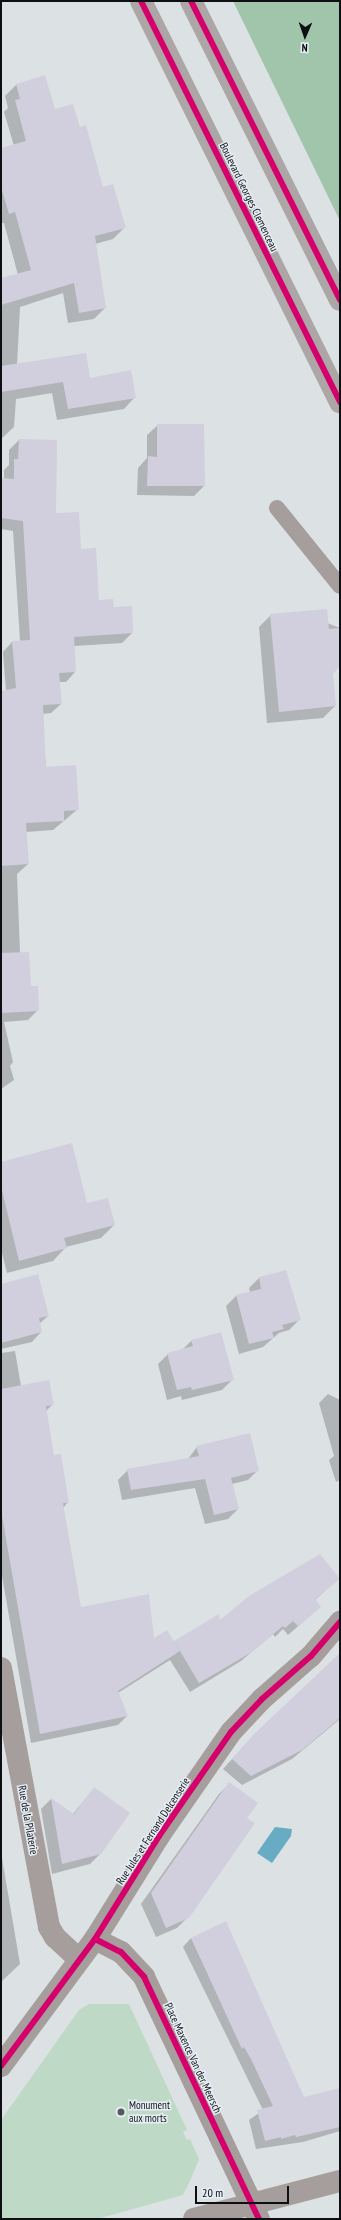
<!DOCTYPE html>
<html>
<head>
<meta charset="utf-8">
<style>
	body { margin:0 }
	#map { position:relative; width:341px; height:2220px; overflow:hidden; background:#dce1e4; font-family:"PT Sans Narrow",sans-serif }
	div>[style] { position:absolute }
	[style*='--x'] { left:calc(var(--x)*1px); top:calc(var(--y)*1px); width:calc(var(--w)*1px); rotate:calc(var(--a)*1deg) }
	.green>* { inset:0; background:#bedac6 }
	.forest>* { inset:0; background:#a0c5aa }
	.water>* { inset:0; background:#67acc3 }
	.shadow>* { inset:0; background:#0003 }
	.building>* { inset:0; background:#d1cfde }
	.service>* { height:16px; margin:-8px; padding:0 8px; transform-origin:8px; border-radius:8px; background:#a59e9c }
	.minor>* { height:22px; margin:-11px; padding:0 11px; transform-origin:11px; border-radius:11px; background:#a59e9c }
	.secondary>* { height:22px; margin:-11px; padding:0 11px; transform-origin:11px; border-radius:11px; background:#aca7a6 }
	.cycleway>* { height:6px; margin:-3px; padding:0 3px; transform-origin:3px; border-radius:3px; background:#d6006c }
	.dots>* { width:11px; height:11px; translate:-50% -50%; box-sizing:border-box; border:2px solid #e6eef5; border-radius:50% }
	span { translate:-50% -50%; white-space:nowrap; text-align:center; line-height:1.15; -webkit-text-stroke:3px #e6eef5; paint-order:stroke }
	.street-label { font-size:11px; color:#0d0f12 }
	.poi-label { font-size:11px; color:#0d0f12 }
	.left { translate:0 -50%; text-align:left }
	.frame { position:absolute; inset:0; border:2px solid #0d0f12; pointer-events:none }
	.north { position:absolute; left:285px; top:16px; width:40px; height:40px; -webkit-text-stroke:3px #e6eef5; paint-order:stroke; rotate:182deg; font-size:11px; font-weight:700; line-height:16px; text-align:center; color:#0d0f12 }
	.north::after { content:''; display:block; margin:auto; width:14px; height:18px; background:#0d0f12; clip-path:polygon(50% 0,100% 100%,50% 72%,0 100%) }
	.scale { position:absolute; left:195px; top:2186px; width:94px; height:18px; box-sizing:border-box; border:2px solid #0d0f12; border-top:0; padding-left:5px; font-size:12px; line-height:14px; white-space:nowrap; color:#0d0f12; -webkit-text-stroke:3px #e6eef5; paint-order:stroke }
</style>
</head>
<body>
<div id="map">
	<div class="green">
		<div style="clip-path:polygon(89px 2004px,129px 2004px,187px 2130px,183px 2132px,187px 2140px,190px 2139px,199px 2159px,190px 2181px,183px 2195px,97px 2219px,1px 2219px,1px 2120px,79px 2010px)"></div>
	</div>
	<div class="forest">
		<div style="clip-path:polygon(233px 1px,340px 1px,340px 221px)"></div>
	</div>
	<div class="water">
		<div style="clip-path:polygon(275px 1827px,292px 1829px,291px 1836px,272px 1863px,257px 1853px)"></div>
	</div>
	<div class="shadow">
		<div style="clip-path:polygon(44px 77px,54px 111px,80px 129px,102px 189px,124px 228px,113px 239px,95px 244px,105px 308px,94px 319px,68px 323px,63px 293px,20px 307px,17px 365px,89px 379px,135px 397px,124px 409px,57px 420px,52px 393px,16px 399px,14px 427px,1px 439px,1px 279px,18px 275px,4px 223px,1px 223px,1px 149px,14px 146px,4px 112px,8px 108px,5px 96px,16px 85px)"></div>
		<div style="clip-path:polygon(158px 425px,204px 486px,194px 496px,137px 495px,138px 468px,147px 458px,147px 435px)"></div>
		<div style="clip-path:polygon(19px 440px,55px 514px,80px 550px,98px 601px,113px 608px,132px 633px,122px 643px,74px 646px,75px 672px,66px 682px,59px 682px,61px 704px,51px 713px,42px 714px,46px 768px,78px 809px,53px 830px,26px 832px,28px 864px,17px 874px,20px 953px,38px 1010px,28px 1020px,4px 1022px,13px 1062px,10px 1066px,14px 1080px,1px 1089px,1px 695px,6px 691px,3px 652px,12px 642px,20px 641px,13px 531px,1px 529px,1px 479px,4px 480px,4px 470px,9px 465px,9px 450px)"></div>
		<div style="clip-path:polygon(271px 615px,327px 623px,340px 628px,340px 664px,332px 674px,335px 706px,323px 718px,267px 723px,259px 627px)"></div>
		<div style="clip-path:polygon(1px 1163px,86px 1204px,114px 1225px,101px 1238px,66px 1247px,53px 1261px,7px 1273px,1px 1249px)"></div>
		<div style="clip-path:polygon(285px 1271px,300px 1319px,289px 1330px,279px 1333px,263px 1347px,239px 1354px,226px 1306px,236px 1296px,250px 1292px,249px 1288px,259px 1278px)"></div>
		<div style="clip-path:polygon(1px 1285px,48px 1316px,39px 1324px,41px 1332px,32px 1342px,1px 1349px)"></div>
		<div style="clip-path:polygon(191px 1341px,233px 1379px,222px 1390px,182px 1400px,181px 1396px,167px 1400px,158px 1364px,168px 1354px,182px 1350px)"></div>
		<div style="clip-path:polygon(15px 1351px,21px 1386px,53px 1404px,46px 1411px,53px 1456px,68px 1502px,63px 1508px,80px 1608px,154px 1640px,174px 1643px,220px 1622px,338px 1579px,315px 1600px,320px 1607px,288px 1635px,283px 1629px,275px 1637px,273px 1634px,241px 1661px,190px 1692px,170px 1660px,118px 1693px,127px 1716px,118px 1725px,31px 1743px,1px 1570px,1px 1353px)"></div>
		<div style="clip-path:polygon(328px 1394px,340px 1400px,340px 1480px,336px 1482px,329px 1460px,334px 1456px,319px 1403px)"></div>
		<div style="clip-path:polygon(197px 1447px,258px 1470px,248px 1480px,232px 1484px,238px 1509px,228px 1519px,205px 1524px,195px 1488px,122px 1500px,118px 1480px,128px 1470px,188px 1459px)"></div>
		<div style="clip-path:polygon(340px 1655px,340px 1719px,292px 1759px,242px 1785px,223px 1769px,255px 1734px)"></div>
		<div style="clip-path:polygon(229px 1784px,246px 1818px,188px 1917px,177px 1928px,156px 1937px,141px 1904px,219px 1794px)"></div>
		<div style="clip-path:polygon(91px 1792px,100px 1854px,90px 1864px,52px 1874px,41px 1809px,51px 1799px,73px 1814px)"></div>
		<div style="clip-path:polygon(1px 1852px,20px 1964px,1px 1982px)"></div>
		<div style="clip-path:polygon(191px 1938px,304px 2099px,340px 2089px,340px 2131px,303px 2142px,256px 2149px,249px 2120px,263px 2110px,183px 1947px)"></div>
	</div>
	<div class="building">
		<div style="clip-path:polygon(45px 75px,55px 109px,73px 104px,80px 127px,86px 125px,103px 187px,113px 184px,126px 228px,95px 236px,106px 308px,79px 313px,74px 283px,1px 305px,1px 278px,31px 270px,15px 212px,9px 214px,1px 187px,1px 148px,26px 141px,15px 100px,20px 99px,16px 84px)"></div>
		<div style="clip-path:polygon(86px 353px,90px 378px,131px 370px,136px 398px,68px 409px,63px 382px,1px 392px,1px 366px)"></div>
		<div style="clip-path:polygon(157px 424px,204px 424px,205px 486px,147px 486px,148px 456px,157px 457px)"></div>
		<div style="clip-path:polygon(19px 439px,57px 440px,56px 513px,79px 512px,81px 549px,96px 548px,99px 600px,113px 599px,114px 607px,132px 606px,133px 633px,74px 637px,76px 672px,59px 673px,62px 704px,43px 705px,46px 767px,76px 765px,79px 810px,64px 811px,64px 821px,26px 823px,29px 864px,1px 866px,1px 691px,16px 688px,12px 641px,30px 640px,23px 521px,1px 518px,1px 478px,14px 479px,14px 459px,18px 459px)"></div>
		<div style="clip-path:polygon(327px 609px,329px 629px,340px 628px,340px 666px,333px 674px,336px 706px,279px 712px,270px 614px)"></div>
		<div style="clip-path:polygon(29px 952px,31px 986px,38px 986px,39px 1011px,1px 1013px,1px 953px)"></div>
		<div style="clip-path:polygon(72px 1143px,87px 1203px,108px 1198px,115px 1225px,64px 1238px,67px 1248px,19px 1261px,1px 1186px,1px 1162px)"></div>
		<div style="clip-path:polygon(286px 1270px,301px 1320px,282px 1325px,284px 1329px,272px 1332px,274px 1338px,249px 1344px,236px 1295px,261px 1289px,259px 1277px)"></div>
		<div style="clip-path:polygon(38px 1274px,49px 1316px,39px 1318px,42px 1332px,1px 1343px,1px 1284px)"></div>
		<div style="clip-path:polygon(221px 1332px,234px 1380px,192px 1390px,191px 1387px,177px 1390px,167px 1353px,193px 1346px,191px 1340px)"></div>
		<div style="clip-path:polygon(49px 1380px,54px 1405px,46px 1406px,54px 1455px,61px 1454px,69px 1503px,63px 1503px,81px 1607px,149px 1594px,154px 1638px,167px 1630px,180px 1651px,118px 1691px,128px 1716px,40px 1734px,1px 1510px,1px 1389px)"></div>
		<div style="clip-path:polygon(250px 1433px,259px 1471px,231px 1478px,239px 1509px,214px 1515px,205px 1479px,131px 1490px,127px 1469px,199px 1456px,196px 1446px)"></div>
		<div style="clip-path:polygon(320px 1554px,340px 1579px,315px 1599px,321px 1607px,298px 1626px,293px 1621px,285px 1628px,283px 1626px,252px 1652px,199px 1683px,174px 1641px,219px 1614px,220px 1620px,249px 1596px)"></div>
		<div style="clip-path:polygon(340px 1653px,340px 1718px,302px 1750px,251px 1776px,232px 1759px,254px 1734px)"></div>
		<div style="clip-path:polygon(229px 1782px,258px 1803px,247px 1818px,255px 1823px,189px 1918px,166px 1928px,151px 1893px)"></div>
		<div style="clip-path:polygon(94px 1787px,130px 1813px,101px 1854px,62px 1864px,51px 1798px,74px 1814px)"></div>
		<div style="clip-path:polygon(226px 1921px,304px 2097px,340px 2088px,340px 2127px,296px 2137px,295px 2135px,281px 2139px,281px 2137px,265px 2141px,257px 2110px,273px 2106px,251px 2059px,244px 2047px,242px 2049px,191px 1938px)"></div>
	</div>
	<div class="service">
		<div style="--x:277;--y:508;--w:100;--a:51.1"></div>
	</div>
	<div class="minor">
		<div style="--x:1;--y:1668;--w:263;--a:79.5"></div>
		<div style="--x:49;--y:1927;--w:12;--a:59"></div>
		<div style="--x:55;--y:1937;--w:33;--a:43"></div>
		<div style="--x:95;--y:1939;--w:29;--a:27"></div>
		<div style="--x:121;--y:1952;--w:34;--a:47"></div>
		<div style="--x:144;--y:1977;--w:268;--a:64.6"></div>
		<div style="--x:1;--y:2066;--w:158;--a:-53.5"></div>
		<div style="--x:95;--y:1939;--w:121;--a:-58.1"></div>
		<div style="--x:159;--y:1836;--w:126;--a:-55.3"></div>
		<div style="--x:231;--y:1732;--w:45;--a:-46.8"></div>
		<div style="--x:262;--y:1699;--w:65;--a:-41.3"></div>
		<div style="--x:311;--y:1656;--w:45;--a:-49.5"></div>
		<div style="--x:194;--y:2219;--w:151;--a:-14.6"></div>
	</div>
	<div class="secondary">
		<div style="--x:141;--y:1;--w:448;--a:63.6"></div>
		<div style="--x:191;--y:1;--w:334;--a:63.5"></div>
	</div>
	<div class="cycleway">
		<div style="--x:141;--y:1;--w:448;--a:63.6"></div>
		<div style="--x:191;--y:1;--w:334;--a:63.5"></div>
		<div style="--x:95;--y:1939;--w:29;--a:27"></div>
		<div style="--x:121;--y:1952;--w:34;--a:47"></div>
		<div style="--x:144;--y:1977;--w:268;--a:64.6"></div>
		<div style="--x:1;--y:2066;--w:158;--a:-53.5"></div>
		<div style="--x:95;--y:1939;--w:121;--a:-58.1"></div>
		<div style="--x:159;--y:1836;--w:126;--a:-55.3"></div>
		<div style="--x:231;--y:1732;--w:45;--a:-46.8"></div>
		<div style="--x:262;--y:1699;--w:65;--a:-41.3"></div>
		<div style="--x:311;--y:1656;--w:45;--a:-49.5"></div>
	</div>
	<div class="dots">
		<div style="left:121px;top:2112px;background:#55585c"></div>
	</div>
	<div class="street-label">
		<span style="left:249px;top:197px;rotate:64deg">Boulevard Georges Clemenceau</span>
		<span style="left:28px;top:1820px;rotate:80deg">Rue de la Pilaterie</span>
		<span style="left:153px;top:1831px;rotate:-57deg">Rue Jules et Fernand Delcenserie</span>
		<span style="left:193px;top:2058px;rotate:65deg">Place Maxence Van der Meersch</span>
	</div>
	<div class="poi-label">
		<span class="left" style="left:129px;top:2112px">Monument<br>aux morts</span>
	</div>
	<div class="frame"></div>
	<div class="north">N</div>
	<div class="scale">20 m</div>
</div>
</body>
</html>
